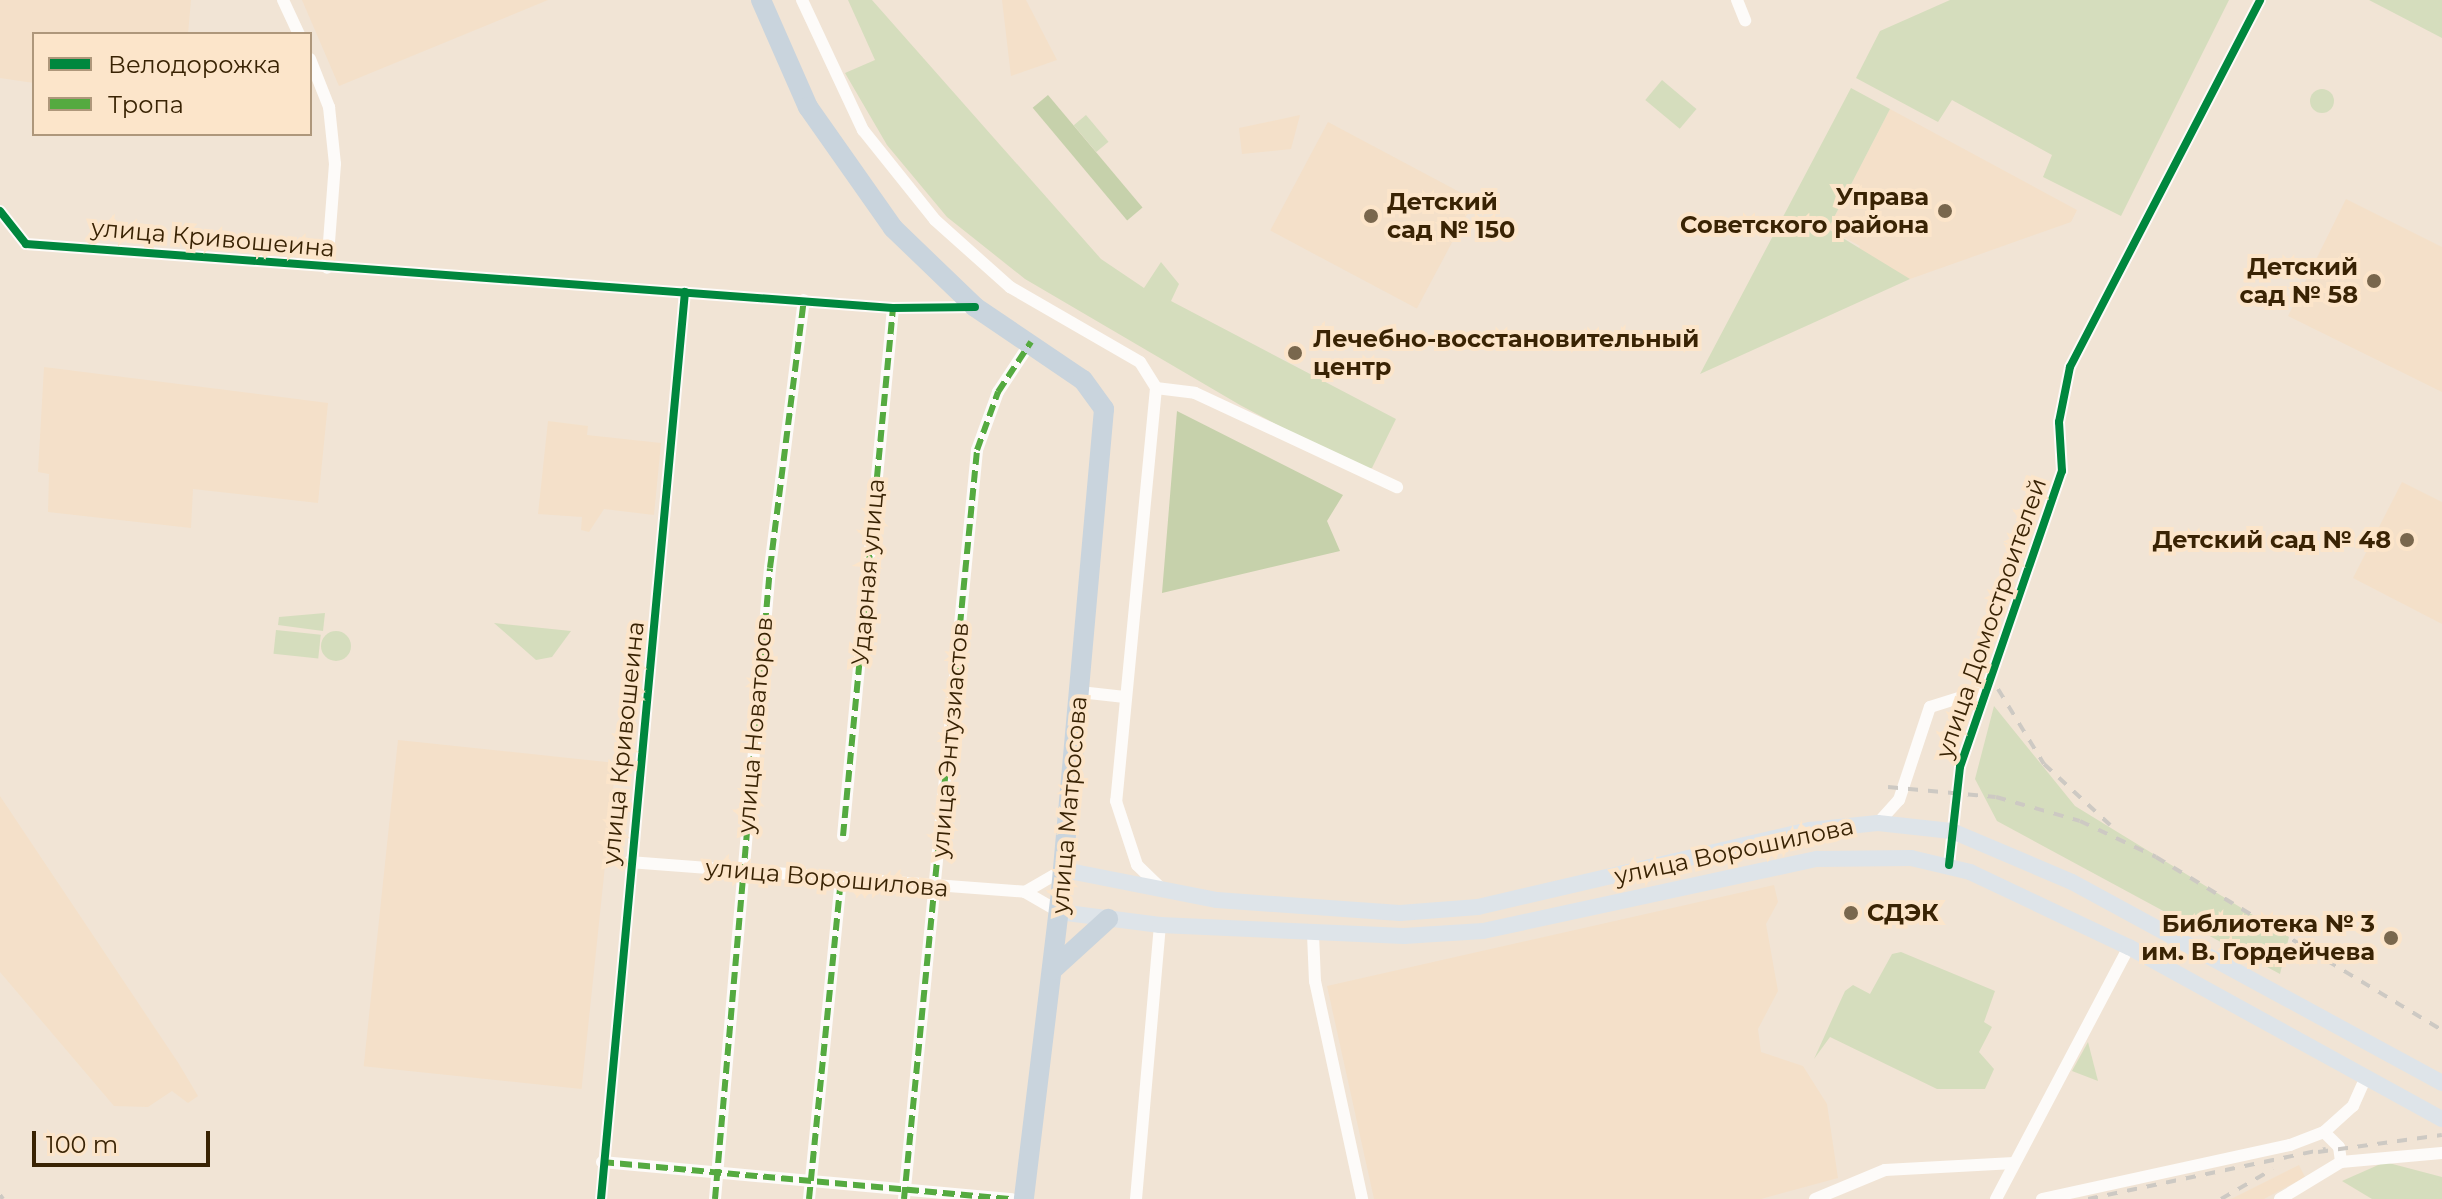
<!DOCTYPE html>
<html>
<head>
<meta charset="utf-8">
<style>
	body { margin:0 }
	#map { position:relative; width:2442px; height:1199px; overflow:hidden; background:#f1e4d5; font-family:Montserrat,sans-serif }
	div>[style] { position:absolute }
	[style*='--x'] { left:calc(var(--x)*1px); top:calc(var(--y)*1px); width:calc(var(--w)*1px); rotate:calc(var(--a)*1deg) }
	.built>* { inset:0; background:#f4e0c9; transform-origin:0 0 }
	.green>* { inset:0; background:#d5ddbd; transform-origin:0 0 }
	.round { border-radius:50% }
	.forest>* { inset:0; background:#c6d1ab; transform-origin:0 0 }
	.minor>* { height:12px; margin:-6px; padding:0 6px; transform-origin:6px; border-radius:6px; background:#fdfbf9 }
	.major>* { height:16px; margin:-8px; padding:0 8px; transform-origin:8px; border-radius:8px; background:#dee4e9 }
	.highway>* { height:20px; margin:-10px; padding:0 10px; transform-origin:10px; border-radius:10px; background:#c9d4dd }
	.rail>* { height:4px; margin-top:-2px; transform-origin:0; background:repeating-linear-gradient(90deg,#cdc9c3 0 10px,transparent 0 20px) }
	.quiet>* { height:6px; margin-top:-3px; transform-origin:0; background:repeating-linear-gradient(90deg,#55aa40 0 12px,transparent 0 18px) }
	.cycleway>* { height:8px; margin:-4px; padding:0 4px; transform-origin:4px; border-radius:4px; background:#00873e }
	.dots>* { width:22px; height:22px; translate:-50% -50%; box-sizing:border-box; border:4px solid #fce5ca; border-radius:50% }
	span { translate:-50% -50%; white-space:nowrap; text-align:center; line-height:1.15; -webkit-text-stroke:8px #fce5ca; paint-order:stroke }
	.poi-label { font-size:24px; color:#392304; font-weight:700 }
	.right { translate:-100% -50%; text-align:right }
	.left { translate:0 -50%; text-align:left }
	.street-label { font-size:24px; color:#392304 }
	.legend { position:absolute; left:32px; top:32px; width:280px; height:104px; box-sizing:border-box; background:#fce5ca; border:2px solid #ae977b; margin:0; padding:10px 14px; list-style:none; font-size:24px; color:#392304 }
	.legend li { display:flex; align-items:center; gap:16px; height:40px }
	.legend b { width:40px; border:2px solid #ae977b }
	.scale { position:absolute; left:32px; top:1131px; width:178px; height:36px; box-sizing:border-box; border:4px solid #392304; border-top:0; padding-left:10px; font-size:24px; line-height:28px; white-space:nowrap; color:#392304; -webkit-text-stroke:6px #fce5ca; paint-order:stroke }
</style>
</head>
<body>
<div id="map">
	<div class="built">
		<div style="clip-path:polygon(0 0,191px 0,188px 34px,34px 34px,34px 83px,0 78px)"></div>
		<div style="clip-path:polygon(302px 0,548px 0,339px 86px)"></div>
		<div style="clip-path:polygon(1002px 0,1026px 0,1057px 60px,1011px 76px)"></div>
		<div style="clip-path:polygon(1890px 109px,2077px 210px,2071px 222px,1910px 279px,1857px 251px,1860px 246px,1828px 229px)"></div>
		<div style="clip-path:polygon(1300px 115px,1291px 149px,1242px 154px,1239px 128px)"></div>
		<div style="left:1328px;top:122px;width:166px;height:123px;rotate:28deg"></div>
		<div style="clip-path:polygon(2346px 199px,2442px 247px,2442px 392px,2288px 316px)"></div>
		<div style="clip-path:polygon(44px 367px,328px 403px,318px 503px,193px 489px,191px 528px,48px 512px,49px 474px,38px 472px)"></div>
		<div style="clip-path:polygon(548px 421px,588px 426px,587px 435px,661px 443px,654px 515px,604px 509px,589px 532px,581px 530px,582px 517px,538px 514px)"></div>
		<div style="clip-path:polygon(2402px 482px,2442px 502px,2442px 624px,2353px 578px)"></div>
		<div style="left:398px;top:740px;width:219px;height:328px;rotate:6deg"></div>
		<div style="clip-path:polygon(0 796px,179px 1064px,198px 1096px,188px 1103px,172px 1091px,148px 1107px,114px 1106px,0 972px)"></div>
		<div style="clip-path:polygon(1774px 885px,1778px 902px,1766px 924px,1778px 991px,1758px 1029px,1761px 1052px,1803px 1066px,1827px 1104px,1838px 1178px,1761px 1199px,1374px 1199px,1327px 986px)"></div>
		<div style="clip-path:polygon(2299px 1165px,2305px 1177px,2264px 1199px,2231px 1199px)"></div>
	</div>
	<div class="green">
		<div style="clip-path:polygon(848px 0,872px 0,1101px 259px,1144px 288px,1161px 262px,1179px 284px,1171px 301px,1396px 419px,1372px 468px,1360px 469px,1240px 405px,1025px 279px,947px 217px,887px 145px,845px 73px,875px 60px)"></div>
		<div style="clip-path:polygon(1950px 0,2229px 0,2121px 216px,2043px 177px,2052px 155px,1952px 100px,1938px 122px,1856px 78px,1880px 31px)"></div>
		<div style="clip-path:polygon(2369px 0,2442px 0,2442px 38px)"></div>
		<div style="left:1662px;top:80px;width:45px;height:26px;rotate:40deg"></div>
		<div style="clip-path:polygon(1851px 88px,1890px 109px,1828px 229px,1910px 279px,1700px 374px)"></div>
		<div class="round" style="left:2310px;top:89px;width:24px;height:24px"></div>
		<div style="left:1086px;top:115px;width:35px;height:16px;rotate:50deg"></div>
		<div style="clip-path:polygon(325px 613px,323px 631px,278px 625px,279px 617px)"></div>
		<div style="clip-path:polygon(494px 623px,571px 631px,552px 657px,536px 660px)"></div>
		<div style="left:276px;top:630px;width:45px;height:24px;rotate:6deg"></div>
		<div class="round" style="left:321px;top:631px;width:30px;height:30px"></div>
		<div style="clip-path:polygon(1994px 706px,2075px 806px,2289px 937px,2280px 974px,1997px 821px,1975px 779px)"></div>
		<div style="clip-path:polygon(1901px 952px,1995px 991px,1984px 1022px,1992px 1027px,1979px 1052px,1994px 1069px,1985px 1089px,1937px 1089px,1830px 1037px,1814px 1059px,1845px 991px,1853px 985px,1870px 994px,1892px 954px)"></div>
		<div style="clip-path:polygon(2088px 1042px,2098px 1081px,2072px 1071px)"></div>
		<div style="clip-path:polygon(2385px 1162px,2442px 1177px,2442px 1199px,2372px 1199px,2342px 1181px)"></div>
	</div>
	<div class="forest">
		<div style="left:1048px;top:95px;width:147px;height:20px;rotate:50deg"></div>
		<div style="clip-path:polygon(1177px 411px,1343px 495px,1327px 521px,1340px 551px,1162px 593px)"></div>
	</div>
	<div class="minor">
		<div style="--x:283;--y:0;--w:38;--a:65"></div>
		<div style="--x:802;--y:0;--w:144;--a:64.9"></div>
		<div style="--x:863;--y:130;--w:115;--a:51.3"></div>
		<div style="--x:935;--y:220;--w:101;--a:41.8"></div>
		<div style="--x:1010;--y:287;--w:150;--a:30"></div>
		<div style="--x:1140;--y:362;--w:31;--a:58"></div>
		<div style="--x:1737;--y:0;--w:22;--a:68"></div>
		<div style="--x:310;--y:59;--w:52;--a:68.4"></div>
		<div style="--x:329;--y:107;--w:57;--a:84"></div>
		<div style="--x:335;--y:164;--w:104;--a:94.4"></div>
		<div style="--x:0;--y:211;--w:42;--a:51.8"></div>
		<div style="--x:26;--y:244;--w:869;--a:4.22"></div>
		<div style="--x:893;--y:308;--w:82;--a:-0.7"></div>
		<div style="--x:1156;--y:388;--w:415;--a:95.5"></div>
		<div style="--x:1116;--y:801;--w:67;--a:71.8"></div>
		<div style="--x:1137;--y:865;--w:36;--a:44"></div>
		<div style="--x:1156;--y:388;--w:39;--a:7"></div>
		<div style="--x:1195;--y:393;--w:223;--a:25"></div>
		<div style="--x:1080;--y:692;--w:45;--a:6.3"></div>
		<div style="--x:1878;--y:823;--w:31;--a:-48"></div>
		<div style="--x:1899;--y:800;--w:98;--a:-71.6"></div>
		<div style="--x:1930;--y:707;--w:57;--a:-17.5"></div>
		<div style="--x:843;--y:836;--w:530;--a:-84.59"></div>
		<div style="--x:629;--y:862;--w:397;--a:4.3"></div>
		<div style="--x:1025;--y:892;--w:39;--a:30"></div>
		<div style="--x:1949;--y:865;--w:99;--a:-83.6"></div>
		<div style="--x:1960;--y:767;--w:313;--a:-71"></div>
		<div style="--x:2062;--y:471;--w:49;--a:-93.5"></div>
		<div style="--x:2059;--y:422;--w:56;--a:-78.7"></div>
		<div style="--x:2070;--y:367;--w:413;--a:-62.6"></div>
		<div style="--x:1025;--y:892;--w:44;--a:-30.1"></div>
		<div style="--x:1313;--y:934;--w:47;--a:87.6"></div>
		<div style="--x:1315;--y:981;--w:223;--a:77.8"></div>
		<div style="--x:2324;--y:1132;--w:21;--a:45"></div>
		<div style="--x:2339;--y:1147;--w:15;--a:82"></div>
		<div style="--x:602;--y:1162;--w:412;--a:5.2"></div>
		<div style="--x:601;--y:1199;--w:911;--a:-84.71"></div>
		<div style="--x:715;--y:1199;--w:633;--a:-85.02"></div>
		<div style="--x:770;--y:568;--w:270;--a:-82.8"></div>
		<div style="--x:809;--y:1199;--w:323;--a:-84.3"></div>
		<div style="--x:904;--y:1199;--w:753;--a:-84.43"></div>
		<div style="--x:977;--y:450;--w:62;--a:-70.1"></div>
		<div style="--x:998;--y:392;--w:60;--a:-56.6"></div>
		<div style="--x:1136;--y:1199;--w:275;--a:-85"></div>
		<div style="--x:1815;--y:1199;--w:76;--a:-22.5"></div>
		<div style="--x:1885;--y:1170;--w:129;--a:-3.1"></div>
		<div style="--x:1996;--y:1199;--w:285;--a:-62.2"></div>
		<div style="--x:2042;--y:1199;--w:254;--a:-12.3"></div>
		<div style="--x:2290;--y:1145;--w:36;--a:-21"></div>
		<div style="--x:2324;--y:1132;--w:39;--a:-42"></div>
		<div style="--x:2353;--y:1106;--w:32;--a:-66"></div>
		<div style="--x:2280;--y:1199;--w:71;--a:-31.2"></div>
		<div style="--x:2341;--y:1162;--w:101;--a:-5.1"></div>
	</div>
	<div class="major">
		<div style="--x:1064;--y:870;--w:156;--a:11.1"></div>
		<div style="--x:1217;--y:900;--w:183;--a:4.1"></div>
		<div style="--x:1400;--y:913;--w:78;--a:-4.4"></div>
		<div style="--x:1478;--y:907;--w:341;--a:-13.1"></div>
		<div style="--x:1810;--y:830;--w:68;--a:-5.9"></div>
		<div style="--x:1878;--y:823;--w:74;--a:6.2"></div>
		<div style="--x:1952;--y:831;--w:130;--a:23"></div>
		<div style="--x:2072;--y:882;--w:421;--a:28.5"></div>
		<div style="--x:1059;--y:912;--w:102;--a:7.3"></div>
		<div style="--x:1160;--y:925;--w:244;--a:2.6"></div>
		<div style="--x:1404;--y:936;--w:79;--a:-3.6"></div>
		<div style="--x:1483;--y:931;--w:342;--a:-12.2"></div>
		<div style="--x:1817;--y:859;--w:94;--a:-0.6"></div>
		<div style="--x:1911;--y:858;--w:61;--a:13.3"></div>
		<div style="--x:1970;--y:872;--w:176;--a:25.3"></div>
		<div style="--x:2129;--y:947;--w:357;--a:28.8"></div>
	</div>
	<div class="highway">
		<div style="--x:761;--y:0;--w:117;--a:66.3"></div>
		<div style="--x:808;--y:107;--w:148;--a:54.9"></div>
		<div style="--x:893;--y:228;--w:114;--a:43.9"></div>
		<div style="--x:975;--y:307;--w:130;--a:34.1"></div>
		<div style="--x:1083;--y:380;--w:36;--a:54"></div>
		<div style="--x:1104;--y:409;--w:485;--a:95.1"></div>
		<div style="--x:1061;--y:892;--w:309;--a:96.9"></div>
		<div style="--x:1052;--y:970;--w:76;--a:-42.3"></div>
	</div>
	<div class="rail">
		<div style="--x:1998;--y:689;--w:88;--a:58.5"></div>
		<div style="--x:2044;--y:764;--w:90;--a:42.7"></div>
		<div style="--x:1888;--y:787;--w:108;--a:5.3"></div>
		<div style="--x:1996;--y:797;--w:87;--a:15.9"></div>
		<div style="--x:2080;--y:821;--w:84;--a:25.3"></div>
		<div style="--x:2156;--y:857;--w:334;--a:31.2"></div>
		<div style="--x:2318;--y:1152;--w:125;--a:-7.8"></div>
		<div style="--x:0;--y:1195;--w:5;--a:53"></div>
		<div style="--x:2088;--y:1199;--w:243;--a:-11.9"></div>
		<div style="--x:2221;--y:1199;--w:60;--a:-30"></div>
	</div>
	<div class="quiet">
		<div style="--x:843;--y:836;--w:530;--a:-84.59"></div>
		<div style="--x:602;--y:1162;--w:412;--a:5.2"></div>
		<div style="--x:715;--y:1199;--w:633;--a:-85.02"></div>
		<div style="--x:770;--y:568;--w:270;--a:-82.8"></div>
		<div style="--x:809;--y:1199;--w:323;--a:-84.3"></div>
		<div style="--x:904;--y:1199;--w:753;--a:-84.43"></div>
		<div style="--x:977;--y:450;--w:62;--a:-70.1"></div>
		<div style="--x:998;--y:392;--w:60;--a:-56.6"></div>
	</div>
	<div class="cycleway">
		<div style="--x:0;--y:211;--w:42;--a:51.8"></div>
		<div style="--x:26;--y:244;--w:869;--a:4.22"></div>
		<div style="--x:893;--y:308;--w:82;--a:-0.7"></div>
		<div style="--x:1949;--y:865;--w:99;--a:-83.6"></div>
		<div style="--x:1960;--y:767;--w:313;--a:-71"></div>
		<div style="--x:2062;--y:471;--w:49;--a:-93.5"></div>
		<div style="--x:2059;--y:422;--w:56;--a:-78.7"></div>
		<div style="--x:2070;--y:367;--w:413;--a:-62.6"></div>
		<div style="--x:601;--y:1199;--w:911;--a:-84.71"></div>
	</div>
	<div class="dots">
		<div style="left:1945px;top:211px;background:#79674d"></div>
		<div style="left:1371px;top:216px;background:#79674d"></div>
		<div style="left:2374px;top:281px;background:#79674d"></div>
		<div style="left:1295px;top:353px;background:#79674d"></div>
		<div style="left:2407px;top:540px;background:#79674d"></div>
		<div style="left:1851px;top:913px;background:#79674d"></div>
		<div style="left:2391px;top:938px;background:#79674d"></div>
	</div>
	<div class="poi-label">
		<span class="right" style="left:1929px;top:211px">Управа<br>Советского района</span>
		<span class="left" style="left:1387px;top:216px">Детский<br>сад № 150</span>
		<span class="right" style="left:2358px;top:281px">Детский<br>сад № 58</span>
		<span class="left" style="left:1313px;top:353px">Лечебно-восстановительный<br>центр</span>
		<span class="right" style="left:2391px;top:540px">Детский сад № 48</span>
		<span class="left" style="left:1867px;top:913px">СДЭК</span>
		<span class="right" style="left:2375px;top:938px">Библиотека № 3<br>им. В. Гордейчева</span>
	</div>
	<div class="street-label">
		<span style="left:213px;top:238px;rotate:5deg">улица Кривошеина</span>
		<span style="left:868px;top:572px;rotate:-85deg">Ударная улица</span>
		<span style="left:1991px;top:618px;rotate:-71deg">улица Домостроителей</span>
		<span style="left:755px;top:725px;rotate:-85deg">улица Новаторов</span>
		<span style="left:950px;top:740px;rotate:-85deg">улица Энтузиастов</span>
		<span style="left:623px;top:743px;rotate:-84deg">улица Кривошеина</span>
		<span style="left:1069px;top:805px;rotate:-85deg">улица Матросова</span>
		<span style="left:1734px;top:851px;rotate:-12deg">улица Ворошилова</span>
		<span style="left:827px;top:878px;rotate:5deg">улица Ворошилова</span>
	</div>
	<ul class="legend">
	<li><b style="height:10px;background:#00873e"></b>Велодорожка</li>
	<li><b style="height:10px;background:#55aa40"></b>Тропа</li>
	</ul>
	<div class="scale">100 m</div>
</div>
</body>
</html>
